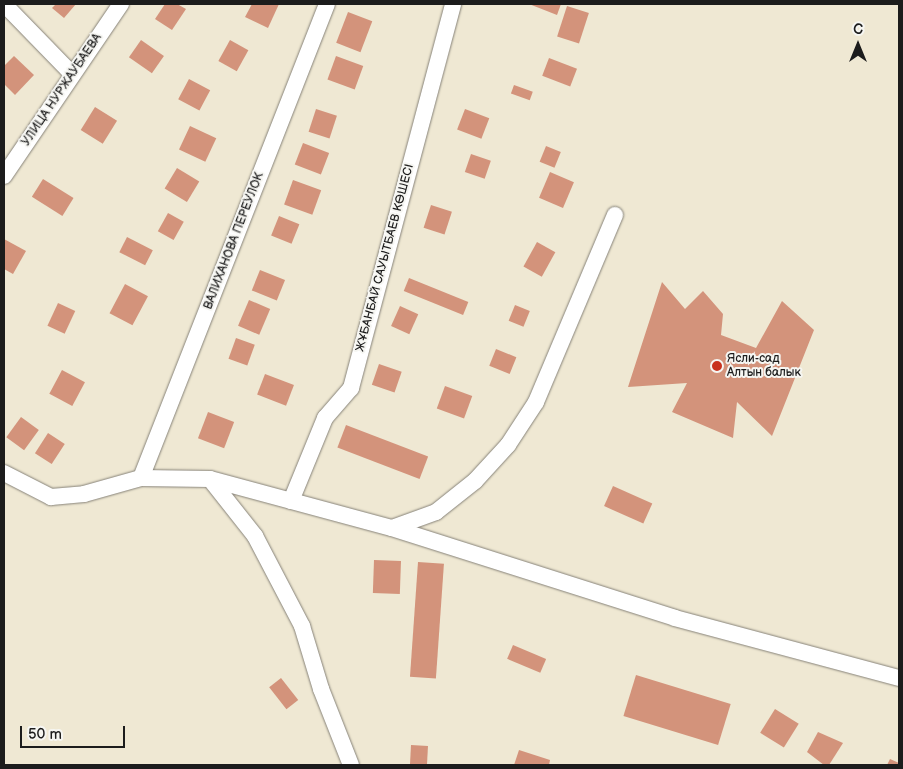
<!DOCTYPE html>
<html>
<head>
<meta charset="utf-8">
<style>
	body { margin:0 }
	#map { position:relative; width:903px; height:769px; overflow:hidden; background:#efe8d3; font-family:"Balsamiq Sans",sans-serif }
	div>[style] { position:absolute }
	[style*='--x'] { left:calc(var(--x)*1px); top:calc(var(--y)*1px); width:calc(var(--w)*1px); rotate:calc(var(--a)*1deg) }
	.building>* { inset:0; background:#d3937b; transform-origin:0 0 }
	.roads { filter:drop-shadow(0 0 1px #868278) drop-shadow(0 0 1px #868278) }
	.street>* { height:16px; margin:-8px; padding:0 8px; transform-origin:8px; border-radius:8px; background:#fff }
	.dots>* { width:14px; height:14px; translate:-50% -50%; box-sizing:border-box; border:2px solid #f6f6f2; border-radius:50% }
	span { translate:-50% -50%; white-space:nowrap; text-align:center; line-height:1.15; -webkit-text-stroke:4px #f6f6f2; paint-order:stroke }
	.street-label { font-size:12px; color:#1c1c1c }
	.poi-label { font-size:12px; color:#1c1c1c }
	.left { translate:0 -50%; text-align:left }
	.frame { position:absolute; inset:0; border:5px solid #1c1c1c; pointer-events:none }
	.north { position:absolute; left:833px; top:20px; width:50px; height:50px; -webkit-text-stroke:4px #f6f6f2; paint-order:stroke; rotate:0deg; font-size:14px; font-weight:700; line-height:20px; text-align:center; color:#1c1c1c }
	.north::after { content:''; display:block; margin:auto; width:18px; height:22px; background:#1c1c1c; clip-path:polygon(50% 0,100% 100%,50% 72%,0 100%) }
	.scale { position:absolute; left:20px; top:726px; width:105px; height:22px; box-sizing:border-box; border:2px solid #1c1c1c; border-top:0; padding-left:6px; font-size:15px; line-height:18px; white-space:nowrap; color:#1c1c1c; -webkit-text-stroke:4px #f6f6f2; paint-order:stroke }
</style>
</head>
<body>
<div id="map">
	<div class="building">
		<div style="clip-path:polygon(56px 4px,76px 4px,64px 18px,52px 8px)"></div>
		<div style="clip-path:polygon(165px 4px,177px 4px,186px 9px,172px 30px,155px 19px)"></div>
		<div style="clip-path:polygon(252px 4px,279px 4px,268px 28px,245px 17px)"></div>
		<div style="clip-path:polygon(529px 4px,561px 4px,557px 15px)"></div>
		<div style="left:567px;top:6px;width:23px;height:32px;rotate:18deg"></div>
		<div style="left:348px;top:12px;width:26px;height:33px;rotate:21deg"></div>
		<div style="left:141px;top:40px;width:28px;height:21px;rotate:35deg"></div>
		<div style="left:230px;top:40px;width:21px;height:24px;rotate:29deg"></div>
		<div style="clip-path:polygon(14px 56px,34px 75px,15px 95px,4px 84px,4px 66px)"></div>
		<div style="left:336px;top:56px;width:29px;height:25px;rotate:20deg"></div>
		<div style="left:549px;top:58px;width:30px;height:19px;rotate:21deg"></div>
		<div style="left:189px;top:79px;width:24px;height:23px;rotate:28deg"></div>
		<div style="left:514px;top:85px;width:20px;height:9px;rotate:20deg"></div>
		<div style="left:95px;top:107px;width:26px;height:27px;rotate:32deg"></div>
		<div style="left:316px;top:109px;width:22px;height:24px;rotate:18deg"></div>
		<div style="left:465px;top:109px;width:26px;height:22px;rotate:21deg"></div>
		<div style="left:190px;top:126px;width:29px;height:26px;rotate:25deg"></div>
		<div style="left:303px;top:143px;width:28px;height:23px;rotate:21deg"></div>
		<div style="left:546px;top:146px;width:16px;height:17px;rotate:22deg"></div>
		<div style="left:471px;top:154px;width:21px;height:19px;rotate:19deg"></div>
		<div style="left:177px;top:168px;width:26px;height:24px;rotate:31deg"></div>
		<div style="left:550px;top:172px;width:26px;height:28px;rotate:23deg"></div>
		<div style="left:43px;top:179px;width:36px;height:21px;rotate:32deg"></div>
		<div style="left:293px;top:180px;width:30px;height:26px;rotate:20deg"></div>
		<div style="left:431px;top:205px;width:22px;height:24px;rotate:18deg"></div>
		<div style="left:168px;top:213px;width:18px;height:21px;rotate:29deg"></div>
		<div style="left:279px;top:216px;width:22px;height:21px;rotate:22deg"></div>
		<div style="left:127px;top:237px;width:29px;height:17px;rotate:27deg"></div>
		<div style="clip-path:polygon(4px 239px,26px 251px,13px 274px,4px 269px)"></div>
		<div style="left:537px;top:242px;width:21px;height:28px;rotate:29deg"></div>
		<div style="left:260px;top:270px;width:27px;height:22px;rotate:22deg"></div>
		<div style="left:409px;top:278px;width:64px;height:14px;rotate:22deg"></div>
		<div style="clip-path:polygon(662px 282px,685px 309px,703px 291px,723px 314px,721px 335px,756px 348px,782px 301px,814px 330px,772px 436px,737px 402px,733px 438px,672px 412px,687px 383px,628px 387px)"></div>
		<div style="left:125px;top:284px;width:26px;height:33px;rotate:28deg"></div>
		<div style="left:249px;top:300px;width:23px;height:28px;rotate:23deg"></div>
		<div style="left:58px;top:303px;width:19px;height:25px;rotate:25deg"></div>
		<div style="left:515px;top:305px;width:16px;height:17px;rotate:22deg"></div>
		<div style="left:400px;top:306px;width:20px;height:22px;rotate:24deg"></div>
		<div style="left:236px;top:338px;width:20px;height:22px;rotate:20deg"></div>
		<div style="left:496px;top:349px;width:22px;height:18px;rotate:22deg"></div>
		<div style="left:379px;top:364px;width:24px;height:22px;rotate:19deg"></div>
		<div style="left:62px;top:370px;width:26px;height:27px;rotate:28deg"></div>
		<div style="left:265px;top:374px;width:31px;height:22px;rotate:21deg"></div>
		<div style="left:445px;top:386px;width:29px;height:24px;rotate:20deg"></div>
		<div style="left:208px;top:412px;width:28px;height:28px;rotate:21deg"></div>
		<div style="left:21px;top:417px;width:22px;height:25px;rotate:36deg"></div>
		<div style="left:346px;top:425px;width:88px;height:24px;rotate:21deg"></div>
		<div style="left:48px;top:433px;width:20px;height:24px;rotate:33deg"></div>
		<div style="left:613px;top:486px;width:43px;height:22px;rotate:24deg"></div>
		<div style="left:374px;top:560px;width:27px;height:33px;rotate:2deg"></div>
		<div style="left:418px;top:562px;width:26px;height:115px;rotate:4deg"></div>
		<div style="left:513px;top:645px;width:36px;height:15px;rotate:23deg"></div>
		<div style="left:636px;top:675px;width:99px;height:43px;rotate:17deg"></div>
		<div style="left:281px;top:678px;width:28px;height:15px;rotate:52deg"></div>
		<div style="left:775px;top:709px;width:28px;height:28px;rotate:32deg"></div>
		<div style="clip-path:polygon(818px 732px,843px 743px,829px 765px,824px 765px,807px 752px)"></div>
		<div style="left:411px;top:745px;width:17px;height:20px;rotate:3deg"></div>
		<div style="clip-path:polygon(519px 750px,550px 760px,549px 765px,514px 765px)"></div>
		<div style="clip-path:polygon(890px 759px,899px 763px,899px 765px,887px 765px)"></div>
	</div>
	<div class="roads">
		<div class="street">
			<div style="--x:4;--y:4;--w:98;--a:45.8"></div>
			<div style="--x:4;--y:176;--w:208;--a:-55.8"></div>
			<div style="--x:4;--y:473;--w:53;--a:27.1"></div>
			<div style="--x:51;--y:497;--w:33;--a:-5"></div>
			<div style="--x:84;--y:494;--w:59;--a:-15.7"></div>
			<div style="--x:141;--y:478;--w:69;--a:0.8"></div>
			<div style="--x:210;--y:479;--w:188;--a:15.1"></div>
			<div style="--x:392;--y:528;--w:297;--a:17.6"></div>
			<div style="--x:675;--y:618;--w:232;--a:15"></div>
			<div style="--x:141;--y:478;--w:509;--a:-68.57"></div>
			<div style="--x:210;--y:479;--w:73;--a:51.7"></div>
			<div style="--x:255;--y:536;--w:102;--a:62.4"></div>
			<div style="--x:302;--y:626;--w:66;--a:73.2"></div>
			<div style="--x:321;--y:689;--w:82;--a:68.5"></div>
			<div style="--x:291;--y:501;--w:90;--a:-67.7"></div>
			<div style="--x:325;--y:418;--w:40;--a:-49"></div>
			<div style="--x:351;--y:388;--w:397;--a:-75.1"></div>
			<div style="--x:392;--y:528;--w:47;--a:-20"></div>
			<div style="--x:436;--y:512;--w:50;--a:-38.5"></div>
			<div style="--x:475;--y:481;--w:49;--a:-47.5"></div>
			<div style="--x:508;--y:445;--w:51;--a:-56.9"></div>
			<div style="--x:536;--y:402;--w:203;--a:-67.1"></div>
		</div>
	</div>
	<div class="dots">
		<div style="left:717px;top:366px;background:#c8321e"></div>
	</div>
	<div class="street-label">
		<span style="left:62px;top:90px;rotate:-56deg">УЛИЦА НУРЖАУБАЕВА</span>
		<span style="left:234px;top:241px;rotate:-69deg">ВАЛИХАНОВА ПЕРЕУЛОК</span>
		<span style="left:385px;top:258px;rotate:-75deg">ЖҰБАНБАЙ САУЫТБАЕВ КӨШЕСІ</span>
	</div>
	<div class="poi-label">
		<span class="left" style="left:727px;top:366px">Ясли-сад<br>Алтын балык</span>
	</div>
	<div class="frame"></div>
	<div class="north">С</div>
	<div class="scale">50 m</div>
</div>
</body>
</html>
